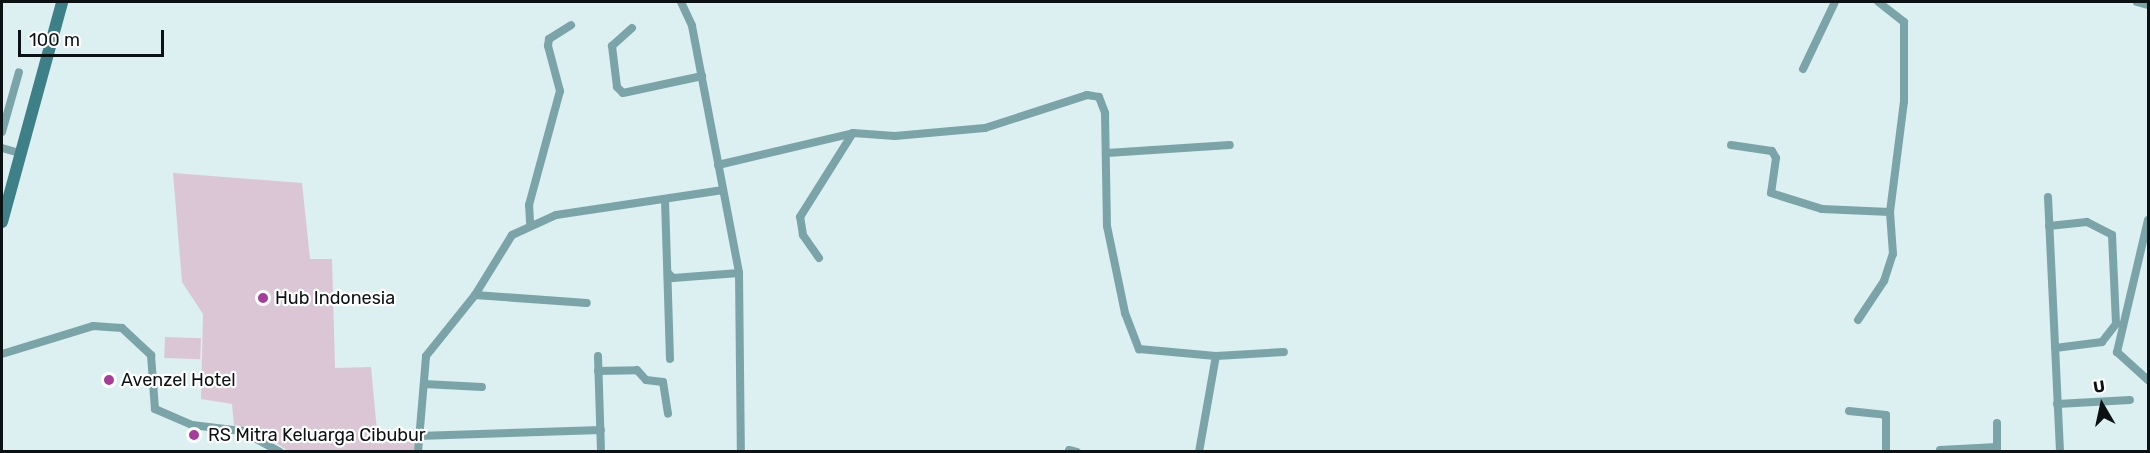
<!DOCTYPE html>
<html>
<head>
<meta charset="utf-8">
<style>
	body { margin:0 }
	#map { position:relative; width:2150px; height:453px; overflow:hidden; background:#dceff1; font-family:Rubik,sans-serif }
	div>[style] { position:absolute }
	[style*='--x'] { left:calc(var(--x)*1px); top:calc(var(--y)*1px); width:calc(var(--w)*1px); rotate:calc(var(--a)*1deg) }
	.green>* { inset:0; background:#dac6d5; transform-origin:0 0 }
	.street>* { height:8px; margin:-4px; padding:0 4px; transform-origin:4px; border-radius:4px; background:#7aa4a8 }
	.secondary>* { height:12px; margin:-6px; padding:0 6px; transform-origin:6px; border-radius:6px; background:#3e8087 }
	.dots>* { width:16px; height:16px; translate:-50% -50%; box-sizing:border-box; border:3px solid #fff; border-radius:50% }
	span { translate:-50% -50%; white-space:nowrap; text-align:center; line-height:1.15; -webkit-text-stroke:4.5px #fff; paint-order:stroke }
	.poi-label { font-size:18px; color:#0c1213 }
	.left { translate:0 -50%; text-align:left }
	.frame { position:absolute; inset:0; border:3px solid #0c1213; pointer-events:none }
	.north { position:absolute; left:2072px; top:375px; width:60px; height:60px; -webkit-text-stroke:4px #fff; paint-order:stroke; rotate:351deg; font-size:16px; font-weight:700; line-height:24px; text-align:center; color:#0c1213 }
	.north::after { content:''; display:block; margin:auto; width:21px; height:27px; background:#0c1213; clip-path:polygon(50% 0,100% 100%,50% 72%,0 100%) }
	.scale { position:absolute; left:18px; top:30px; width:146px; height:27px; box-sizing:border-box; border:3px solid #0c1213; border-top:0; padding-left:8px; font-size:18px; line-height:21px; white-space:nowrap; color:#0c1213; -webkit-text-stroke:4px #fff; paint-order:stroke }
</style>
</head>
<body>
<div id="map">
	<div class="green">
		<div style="clip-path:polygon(173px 173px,302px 183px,310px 259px,332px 259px,335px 368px,371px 367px,377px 431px,417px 436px,417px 451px,288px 451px,259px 431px,234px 425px,232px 404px,201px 399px,203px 314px,182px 282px)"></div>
		<div style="left:165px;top:337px;width:36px;height:21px;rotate:2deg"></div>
	</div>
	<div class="street">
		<div style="--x:681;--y:2;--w:26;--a:65"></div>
		<div style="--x:692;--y:26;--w:251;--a:79.2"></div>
		<div style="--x:739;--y:273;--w:179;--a:89.4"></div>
		<div style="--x:2137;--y:2;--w:11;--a:15"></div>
		<div style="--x:632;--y:28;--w:27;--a:138"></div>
		<div style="--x:612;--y:46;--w:41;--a:83"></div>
		<div style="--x:617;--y:87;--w:8;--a:45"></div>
		<div style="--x:623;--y:93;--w:81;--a:-12.1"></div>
		<div style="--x:1803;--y:69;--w:74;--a:-64.5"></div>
		<div style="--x:2;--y:132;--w:62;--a:-74.2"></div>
		<div style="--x:1731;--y:145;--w:41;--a:8.3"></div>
		<div style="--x:1772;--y:151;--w:8;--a:60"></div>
		<div style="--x:1776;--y:158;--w:35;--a:98"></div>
		<div style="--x:1771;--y:193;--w:53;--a:17.4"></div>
		<div style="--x:1822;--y:209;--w:68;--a:2.5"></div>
		<div style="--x:2;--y:148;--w:19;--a:16"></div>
		<div style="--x:1107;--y:153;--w:123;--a:-3.7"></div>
		<div style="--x:718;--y:165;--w:139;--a:-13.3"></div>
		<div style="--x:853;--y:133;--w:42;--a:4.1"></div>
		<div style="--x:895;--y:136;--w:90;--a:-5.1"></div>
		<div style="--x:985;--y:128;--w:107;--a:-17.9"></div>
		<div style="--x:1087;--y:95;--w:12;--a:9"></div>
		<div style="--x:1099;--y:97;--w:17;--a:69"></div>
		<div style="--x:1105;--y:113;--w:113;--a:89"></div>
		<div style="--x:1107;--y:226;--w:89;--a:78.3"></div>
		<div style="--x:1125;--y:313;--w:39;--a:69"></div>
		<div style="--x:1139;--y:349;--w:77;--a:5.2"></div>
		<div style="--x:1216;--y:356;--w:68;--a:-3.4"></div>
		<div style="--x:2048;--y:197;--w:255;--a:87.3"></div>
		<div style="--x:665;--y:200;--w:159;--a:88.2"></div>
		<div style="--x:2148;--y:220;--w:136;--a:103.2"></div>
		<div style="--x:2117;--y:352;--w:42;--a:42.1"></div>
		<div style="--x:530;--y:222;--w:17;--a:-93"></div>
		<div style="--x:529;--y:205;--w:118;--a:-74.8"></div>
		<div style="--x:560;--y:91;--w:47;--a:-104.9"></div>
		<div style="--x:548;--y:46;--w:7;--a:-82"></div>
		<div style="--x:549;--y:39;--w:26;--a:-32"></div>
		<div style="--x:2049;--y:226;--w:38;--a:-6"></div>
		<div style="--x:2087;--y:222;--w:28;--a:27"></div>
		<div style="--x:2112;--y:235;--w:89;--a:87.4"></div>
		<div style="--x:2116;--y:324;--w:23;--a:128"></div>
		<div style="--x:2102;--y:342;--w:47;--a:172.7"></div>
		<div style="--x:819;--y:258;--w:28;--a:-125"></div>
		<div style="--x:803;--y:235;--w:18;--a:-99"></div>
		<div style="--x:800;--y:217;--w:99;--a:-57.8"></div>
		<div style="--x:668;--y:273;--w:7;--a:45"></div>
		<div style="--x:673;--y:278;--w:66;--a:-4.3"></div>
		<div style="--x:475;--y:295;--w:112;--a:4.1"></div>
		<div style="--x:1858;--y:320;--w:47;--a:-56.3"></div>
		<div style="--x:1884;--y:281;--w:28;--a:-72"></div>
		<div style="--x:1893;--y:254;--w:42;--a:-94.1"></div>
		<div style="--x:1890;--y:212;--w:112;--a:-82.8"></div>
		<div style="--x:1904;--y:101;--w:79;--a:-90"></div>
		<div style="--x:1904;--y:22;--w:33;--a:-142"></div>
		<div style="--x:2;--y:354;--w:95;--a:-17.1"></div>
		<div style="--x:93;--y:326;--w:29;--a:4"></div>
		<div style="--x:122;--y:328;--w:40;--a:43"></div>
		<div style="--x:151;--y:355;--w:54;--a:85.8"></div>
		<div style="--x:155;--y:409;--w:40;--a:23.4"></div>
		<div style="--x:192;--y:425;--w:50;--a:6.8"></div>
		<div style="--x:242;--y:431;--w:43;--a:28.9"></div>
		<div style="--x:598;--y:356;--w:96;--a:88.2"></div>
		<div style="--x:598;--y:371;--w:39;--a:-1"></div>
		<div style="--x:637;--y:370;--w:13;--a:48"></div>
		<div style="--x:646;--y:380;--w:17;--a:7"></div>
		<div style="--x:663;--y:382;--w:32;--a:81"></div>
		<div style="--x:424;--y:384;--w:58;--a:3"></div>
		<div style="--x:2057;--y:404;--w:73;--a:-3.1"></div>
		<div style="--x:1849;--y:411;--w:37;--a:6"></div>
		<div style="--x:1886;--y:415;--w:37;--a:90"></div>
		<div style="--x:1997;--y:423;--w:29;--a:90"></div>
		<div style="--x:418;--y:436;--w:183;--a:-1.9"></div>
		<div style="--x:1069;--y:450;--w:8;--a:14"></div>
		<div style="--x:1940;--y:450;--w:57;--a:-3"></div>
		<div style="--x:418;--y:452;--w:96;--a:-85.2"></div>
		<div style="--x:426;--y:356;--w:78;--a:-51.2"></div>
		<div style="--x:475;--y:295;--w:70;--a:-58.3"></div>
		<div style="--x:512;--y:235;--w:48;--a:-24.4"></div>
		<div style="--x:556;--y:215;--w:169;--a:-8.5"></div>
		<div style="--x:1199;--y:452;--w:97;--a:-80"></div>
	</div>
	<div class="secondary">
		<div style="--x:2;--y:222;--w:228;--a:-74.7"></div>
	</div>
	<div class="dots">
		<div style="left:263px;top:298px;background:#a73b9a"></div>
		<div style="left:109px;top:380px;background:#a73b9a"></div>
		<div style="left:194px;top:435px;background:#a73b9a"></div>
	</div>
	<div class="poi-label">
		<span class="left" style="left:275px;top:298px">Hub Indonesia</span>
		<span class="left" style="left:121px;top:380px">Avenzel Hotel</span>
		<span class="left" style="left:208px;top:435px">RS Mitra Keluarga Cibubur</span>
	</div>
	<div class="frame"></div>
	<div class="north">U</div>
	<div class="scale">100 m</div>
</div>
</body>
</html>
